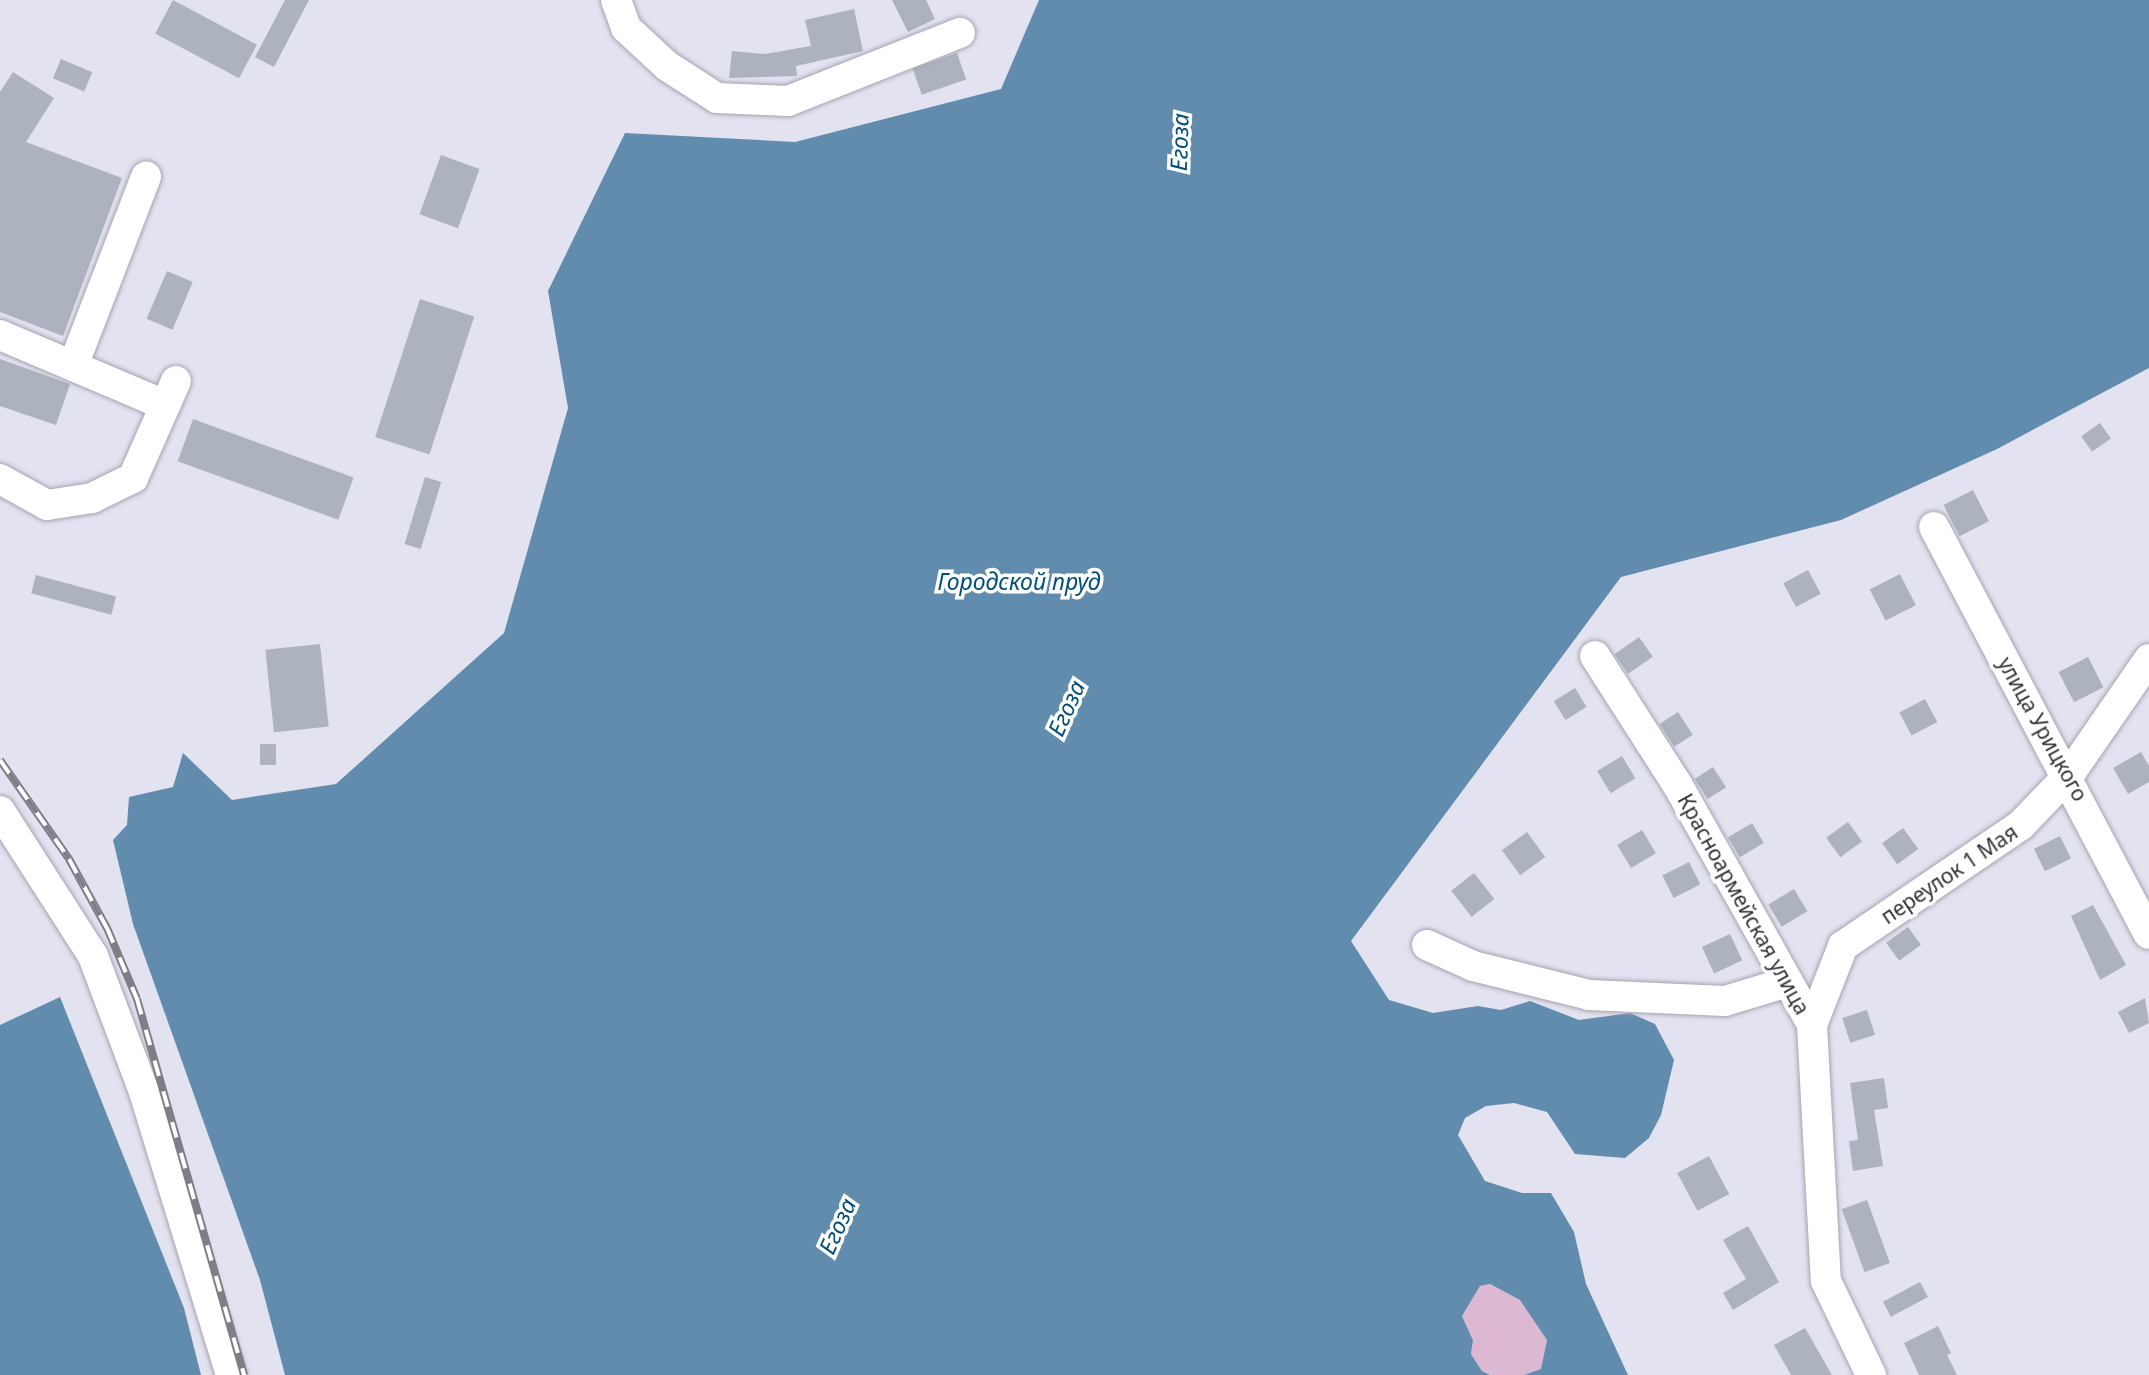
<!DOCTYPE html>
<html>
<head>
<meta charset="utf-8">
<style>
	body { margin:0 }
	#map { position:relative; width:2149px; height:1375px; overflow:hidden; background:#e3e2f0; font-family:"Noto Sans",sans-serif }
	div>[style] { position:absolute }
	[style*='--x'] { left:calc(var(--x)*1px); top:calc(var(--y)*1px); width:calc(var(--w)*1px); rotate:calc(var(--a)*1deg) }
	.green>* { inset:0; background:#ddb8d2 }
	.water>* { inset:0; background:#628cae }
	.building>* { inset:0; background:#adb2bf; transform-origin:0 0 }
	.roads { filter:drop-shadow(0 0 2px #a5a4b1) drop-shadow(0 0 2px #a5a4b1) }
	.minor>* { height:30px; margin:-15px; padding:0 15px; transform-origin:15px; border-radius:15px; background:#fff }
	.rail>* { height:8px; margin-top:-4px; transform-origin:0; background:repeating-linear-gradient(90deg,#fff 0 16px,#7e7e87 0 32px); box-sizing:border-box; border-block:2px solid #7e7e87 }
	span { translate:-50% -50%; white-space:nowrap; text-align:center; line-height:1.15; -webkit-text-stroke:7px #fff; paint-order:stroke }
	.street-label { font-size:21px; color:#303035 }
	.water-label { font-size:23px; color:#004e7a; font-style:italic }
</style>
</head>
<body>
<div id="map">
	<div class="green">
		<div style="clip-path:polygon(1490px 1284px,1520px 1300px,1534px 1316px,1547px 1340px,1541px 1370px,1524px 1375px,1490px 1375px,1482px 1371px,1471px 1354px,1473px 1339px,1462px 1316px,1480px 1286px)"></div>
	</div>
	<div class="water">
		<div style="clip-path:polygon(1039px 0,2149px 0,2149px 368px,1997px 449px,1841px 520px,1621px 577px,1351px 941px,1389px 1000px,1433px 1013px,1478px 1006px,1501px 1010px,1530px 1001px,1579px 1020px,1630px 1013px,1655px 1024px,1674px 1060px,1661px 1115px,1649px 1138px,1625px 1158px,1575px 1154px,1547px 1112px,1514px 1103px,1486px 1106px,1465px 1118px,1458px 1135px,1485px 1181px,1522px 1193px,1551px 1193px,1574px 1232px,1586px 1284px,1628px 1375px,1524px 1375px,1541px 1369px,1547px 1340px,1520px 1300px,1490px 1284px,1480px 1286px,1462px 1316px,1473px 1340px,1471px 1354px,1482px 1371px,1490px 1375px,285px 1375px,260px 1280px,133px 924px,113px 840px,127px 825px,129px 797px,173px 787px,183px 753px,232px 800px,336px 784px,504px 633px,568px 408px,548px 291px,625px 133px,795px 142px,1001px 89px)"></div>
		<div style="clip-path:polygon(60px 997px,184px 1308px,201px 1375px,0 1375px,0 1025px)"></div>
	</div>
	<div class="building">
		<div style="left:173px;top:0;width:95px;height:38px;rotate:28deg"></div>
		<div style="clip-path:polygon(285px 0,309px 0,274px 67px,255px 57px)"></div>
		<div style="clip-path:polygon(892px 0,926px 0,935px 19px,908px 32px)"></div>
		<div style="clip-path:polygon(854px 9px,863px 51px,796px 66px,797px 76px,729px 78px,732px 51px,765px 54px,811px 46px,805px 20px)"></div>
		<div style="left:957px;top:53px;width:28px;height:47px;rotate:71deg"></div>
		<div style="left:61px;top:59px;width:34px;height:21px;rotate:23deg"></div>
		<div style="clip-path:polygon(13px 72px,54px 98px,26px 142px,122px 178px,63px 336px,0 312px,0 92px)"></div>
		<div style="left:441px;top:155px;width:41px;height:63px;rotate:20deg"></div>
		<div style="left:167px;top:271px;width:28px;height:52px;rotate:23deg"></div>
		<div style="left:420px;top:299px;width:57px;height:145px;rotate:18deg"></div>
		<div style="clip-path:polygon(0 359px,70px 384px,56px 425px,0 406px)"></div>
		<div style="left:193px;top:419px;width:171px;height:45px;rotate:20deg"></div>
		<div style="left:2100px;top:423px;width:19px;height:23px;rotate:55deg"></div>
		<div style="left:425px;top:477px;width:17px;height:70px;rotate:17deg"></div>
		<div style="left:1973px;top:490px;width:35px;height:33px;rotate:63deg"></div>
		<div style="left:1808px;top:570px;width:27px;height:28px;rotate:62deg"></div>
		<div style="left:1900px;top:574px;width:35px;height:34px;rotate:63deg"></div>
		<div style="left:36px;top:575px;width:83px;height:19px;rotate:15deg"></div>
		<div style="left:1639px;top:637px;width:24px;height:30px;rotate:55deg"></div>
		<div style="left:320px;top:644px;width:83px;height:55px;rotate:84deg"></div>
		<div style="left:2088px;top:657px;width:34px;height:33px;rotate:63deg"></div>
		<div style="left:1575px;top:688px;width:22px;height:25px;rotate:58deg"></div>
		<div style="left:1925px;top:699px;width:26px;height:29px;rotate:62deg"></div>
		<div style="left:1678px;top:712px;width:27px;height:22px;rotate:57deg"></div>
		<div style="left:260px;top:744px;width:16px;height:21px"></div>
		<div style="clip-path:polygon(2141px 752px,2149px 766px,2149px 782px,2128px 794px,2113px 768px)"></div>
		<div style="left:1622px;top:756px;width:26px;height:29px;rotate:59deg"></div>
		<div style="left:1713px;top:767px;width:24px;height:22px;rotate:57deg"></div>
		<div style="left:1848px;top:822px;width:24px;height:27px;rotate:54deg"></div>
		<div style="left:1752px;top:823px;width:23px;height:28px;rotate:59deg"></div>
		<div style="left:1903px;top:828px;width:26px;height:26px;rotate:54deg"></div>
		<div style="left:1642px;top:830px;width:27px;height:29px;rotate:59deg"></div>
		<div style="left:1527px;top:832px;width:31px;height:31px;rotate:54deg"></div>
		<div style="left:2060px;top:836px;width:25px;height:29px;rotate:64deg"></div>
		<div style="left:1689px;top:862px;width:25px;height:30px;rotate:63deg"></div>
		<div style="left:1474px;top:873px;width:33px;height:29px;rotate:52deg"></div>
		<div style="left:1794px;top:889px;width:26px;height:30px;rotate:59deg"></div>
		<div style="clip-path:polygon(2093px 905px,2126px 965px,2100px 980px,2071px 916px)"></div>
		<div style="left:1908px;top:927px;width:22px;height:27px;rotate:54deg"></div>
		<div style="left:1730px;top:934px;width:29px;height:31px;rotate:65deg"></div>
		<div style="clip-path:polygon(2145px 998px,2149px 1023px,2129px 1033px,2118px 1012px)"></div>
		<div style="left:1867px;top:1010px;width:26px;height:26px;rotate:72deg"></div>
		<div style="clip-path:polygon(1884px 1078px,1888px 1108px,1874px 1110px,1883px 1166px,1853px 1171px,1849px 1141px,1858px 1140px,1850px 1083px)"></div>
		<div style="left:1709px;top:1156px;width:43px;height:36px;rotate:62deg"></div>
		<div style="left:1867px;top:1200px;width:67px;height:27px;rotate:70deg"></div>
		<div style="clip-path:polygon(1748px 1226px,1779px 1282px,1733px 1310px,1723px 1293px,1746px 1279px,1723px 1240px)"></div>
		<div style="left:1920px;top:1282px;width:17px;height:42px;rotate:62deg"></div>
		<div style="clip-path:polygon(1938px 1326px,1951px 1353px,1947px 1355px,1957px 1375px,1919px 1375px,1904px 1343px)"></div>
		<div style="clip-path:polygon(1805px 1328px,1832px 1375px,1791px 1375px,1774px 1345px)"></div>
	</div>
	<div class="roads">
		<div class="minor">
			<div style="--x:616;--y:0;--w:30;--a:70"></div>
			<div style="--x:626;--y:28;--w:56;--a:42.8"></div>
			<div style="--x:667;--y:66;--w:59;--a:32.6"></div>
			<div style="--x:717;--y:98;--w:71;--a:2.4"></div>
			<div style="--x:788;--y:101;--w:185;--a:-21.6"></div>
			<div style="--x:0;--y:335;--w:179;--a:23"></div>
			<div style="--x:73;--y:366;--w:203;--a:-68.9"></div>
			<div style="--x:0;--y:479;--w:54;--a:29"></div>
			<div style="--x:47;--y:505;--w:46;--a:-8.8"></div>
			<div style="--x:92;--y:498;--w:46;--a:-26"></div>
			<div style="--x:133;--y:478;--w:106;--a:-66.1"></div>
			<div style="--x:1934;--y:527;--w:460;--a:62.2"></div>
			<div style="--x:1595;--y:656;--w:152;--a:57.4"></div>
			<div style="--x:1677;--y:784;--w:276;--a:60.7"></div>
			<div style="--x:1812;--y:1025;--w:256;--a:86.9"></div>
			<div style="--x:1826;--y:1281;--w:104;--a:64.4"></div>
			<div style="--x:0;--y:811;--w:172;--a:57.3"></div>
			<div style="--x:93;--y:956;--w:145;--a:69.4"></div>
			<div style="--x:144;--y:1092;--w:296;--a:72.9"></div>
			<div style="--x:1427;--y:945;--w:51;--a:24.5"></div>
			<div style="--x:1473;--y:966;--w:120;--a:14"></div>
			<div style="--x:1589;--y:995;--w:136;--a:2.5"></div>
			<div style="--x:1725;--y:1001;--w:66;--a:-16.8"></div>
			<div style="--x:1812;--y:1025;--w:85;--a:-68.6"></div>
			<div style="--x:1843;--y:946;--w:215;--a:-34.2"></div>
			<div style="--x:2021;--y:825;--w:69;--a:-46.2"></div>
			<div style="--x:2069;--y:775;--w:141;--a:-55.4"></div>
		</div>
	</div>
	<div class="rail">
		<div style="--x:0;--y:760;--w:121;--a:55.1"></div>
		<div style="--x:69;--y:859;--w:79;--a:61.2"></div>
		<div style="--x:107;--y:928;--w:77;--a:67.1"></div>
		<div style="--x:137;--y:999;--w:391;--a:74.1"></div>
	</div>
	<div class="street-label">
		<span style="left:2043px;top:729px;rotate:61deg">улица Урицкого</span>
		<span style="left:1949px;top:874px;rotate:-34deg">переулок 1 Мая</span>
		<span style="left:1744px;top:904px;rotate:61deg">Красноармейская улица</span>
	</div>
	<div class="water-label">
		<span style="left:1179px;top:142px;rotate:-88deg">Егоза</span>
		<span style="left:1019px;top:581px">Городской пруд</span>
		<span style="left:1066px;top:708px;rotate:-66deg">Егоза</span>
		<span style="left:837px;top:1226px;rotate:-66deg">Егоза</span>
	</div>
</div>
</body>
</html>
